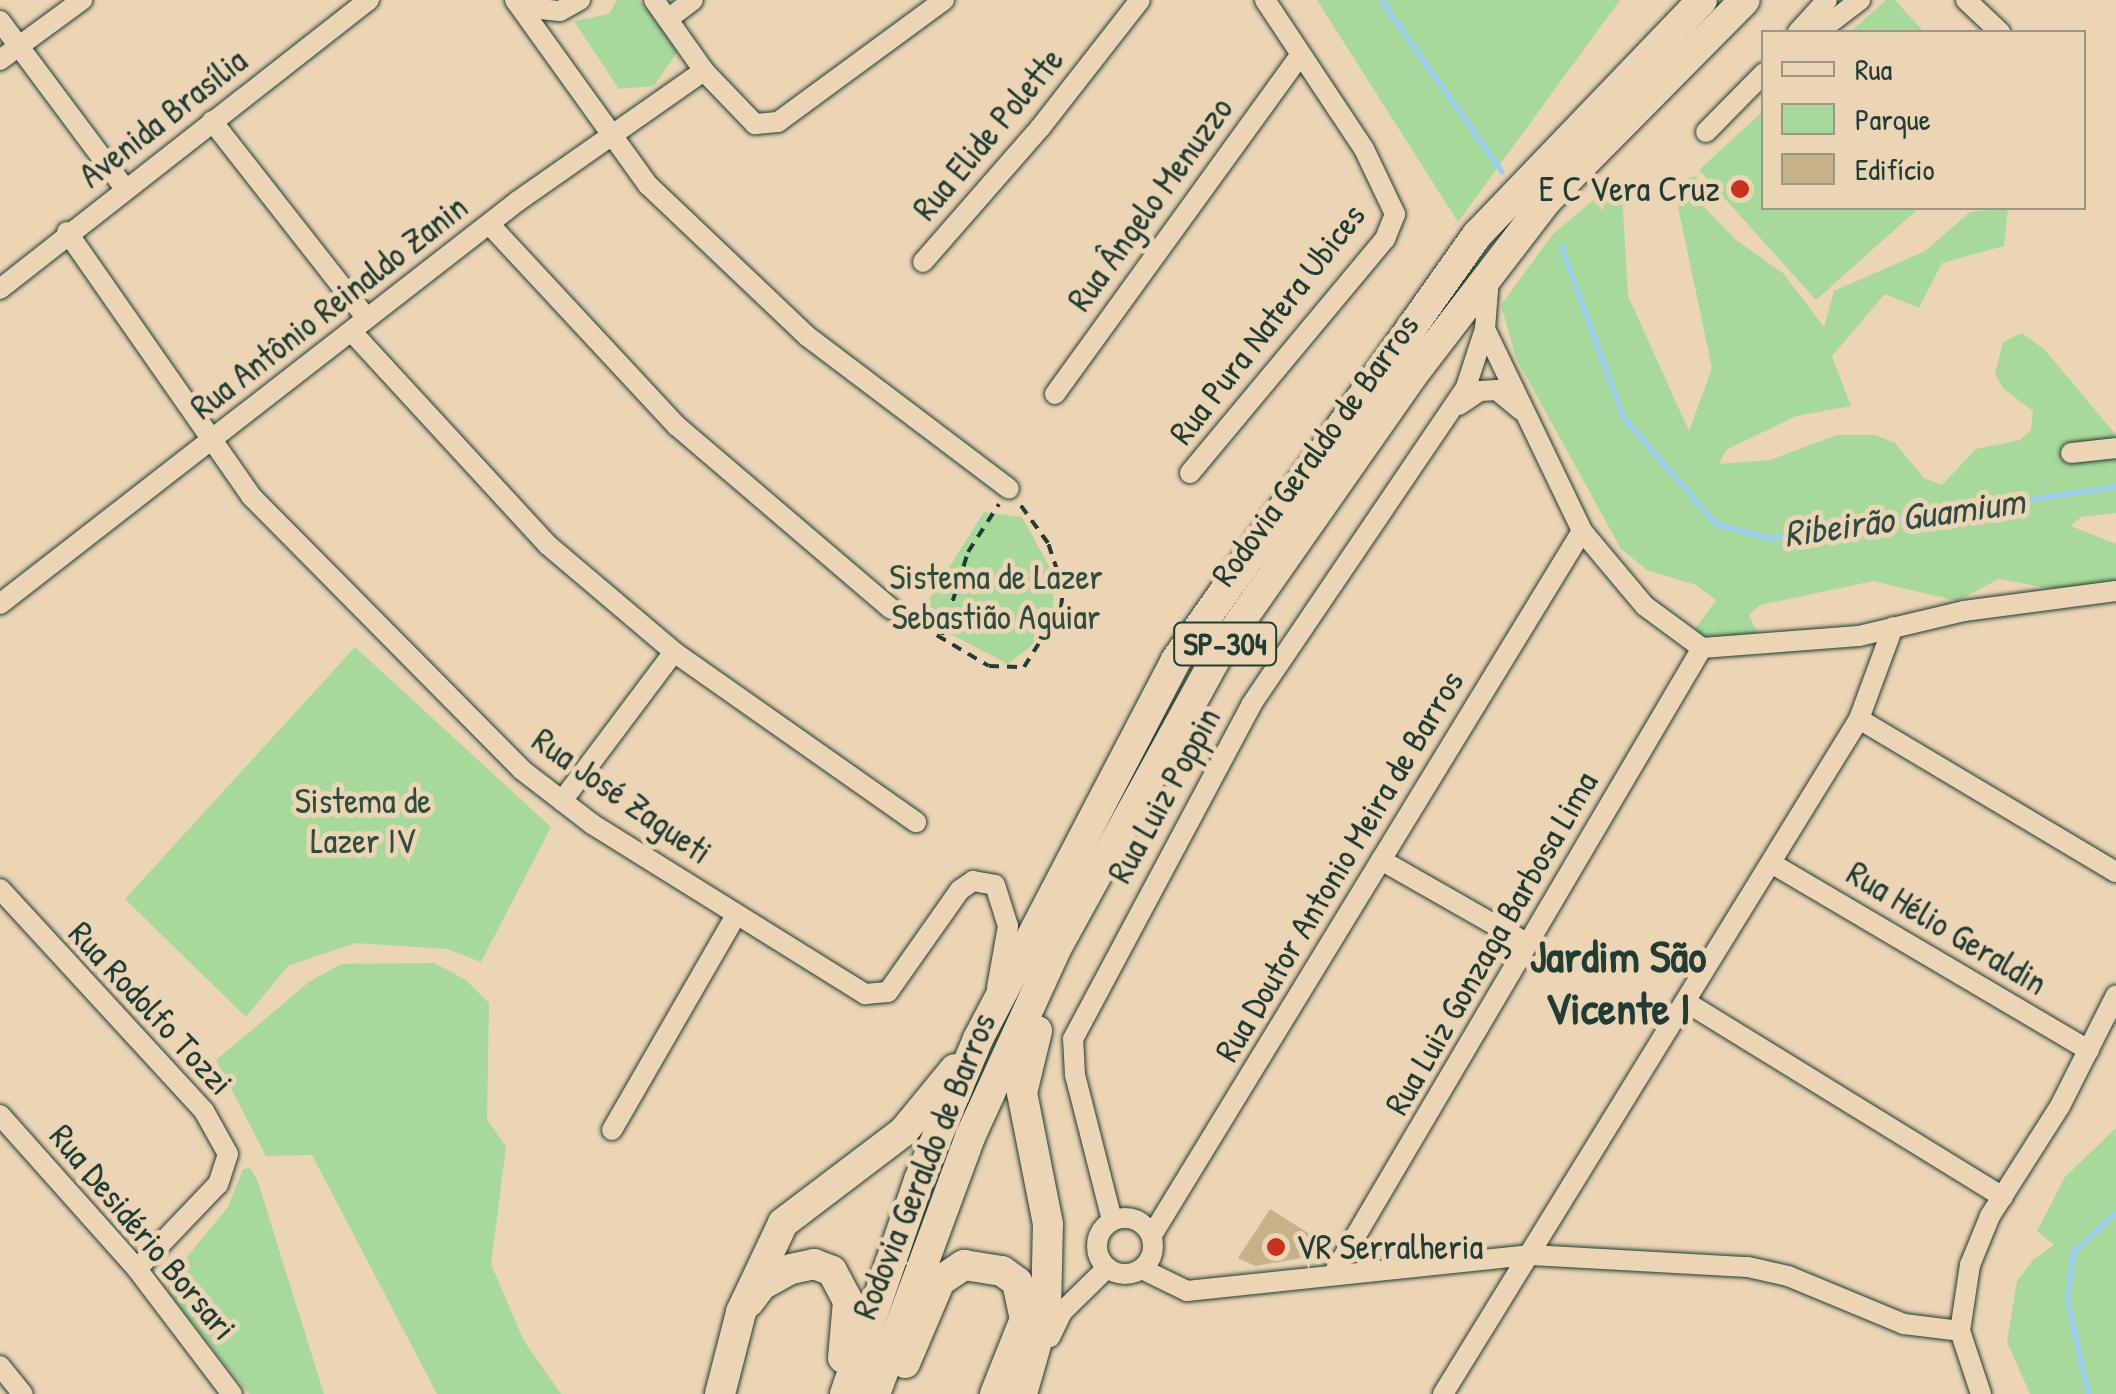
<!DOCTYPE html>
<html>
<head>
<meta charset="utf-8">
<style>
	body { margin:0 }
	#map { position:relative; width:2116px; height:1394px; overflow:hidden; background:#ecd5b5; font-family:"Patrick Hand",sans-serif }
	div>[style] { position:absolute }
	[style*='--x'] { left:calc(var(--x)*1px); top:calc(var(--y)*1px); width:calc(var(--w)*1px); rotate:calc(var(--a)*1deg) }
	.green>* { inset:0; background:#a7d99a }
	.stream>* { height:5px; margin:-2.5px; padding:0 2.5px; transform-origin:2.5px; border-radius:2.5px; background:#9acef8 }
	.building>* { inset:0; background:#c5b289 }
	.path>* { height:4px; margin-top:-2px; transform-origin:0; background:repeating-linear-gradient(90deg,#1f3d34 0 10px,transparent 0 18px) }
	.roads { filter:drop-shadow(0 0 2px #1f3d34) drop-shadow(0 0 2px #1f3d34) }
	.minor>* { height:20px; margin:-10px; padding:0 10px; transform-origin:10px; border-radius:10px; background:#ecd5b5 }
	.minor>.ring { margin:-10px; padding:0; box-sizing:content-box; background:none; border:20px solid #ecd5b5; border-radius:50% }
	.highway>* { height:30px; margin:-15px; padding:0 15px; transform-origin:15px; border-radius:15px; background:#ecd5b5 }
	.dots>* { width:28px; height:28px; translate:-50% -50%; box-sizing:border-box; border:5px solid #ecd5b5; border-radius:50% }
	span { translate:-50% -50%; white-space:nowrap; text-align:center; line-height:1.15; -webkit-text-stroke:10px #ecd5b5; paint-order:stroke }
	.shield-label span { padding:2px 8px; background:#ecd5b5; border:2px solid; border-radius:8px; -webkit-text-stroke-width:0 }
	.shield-label { font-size:32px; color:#1f3d34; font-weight:700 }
	.street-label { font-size:35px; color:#1f3d34 }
	.poi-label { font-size:35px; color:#1f3d34 }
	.right { translate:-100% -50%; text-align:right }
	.left { translate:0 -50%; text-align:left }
	.park-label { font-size:35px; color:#2d4d3e }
	.water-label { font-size:38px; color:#2b4c48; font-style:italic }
	.district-label { font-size:45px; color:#1f3d34; font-weight:700 }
	.legend { position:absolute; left:1761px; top:30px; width:325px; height:180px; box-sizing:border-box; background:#ecd5b5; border:2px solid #9a9881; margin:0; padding:12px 18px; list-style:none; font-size:30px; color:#1f3d34 }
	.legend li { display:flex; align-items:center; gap:20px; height:50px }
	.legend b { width:50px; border:2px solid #9a9881 }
</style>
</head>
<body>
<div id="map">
	<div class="green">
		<div style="clip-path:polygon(617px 0,639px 0,678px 51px,654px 86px,619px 89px,574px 21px,609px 14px)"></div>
		<div style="clip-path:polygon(1317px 0,1620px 0,1458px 222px)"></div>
		<div style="clip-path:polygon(1886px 0,1895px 0,1924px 32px,1850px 32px)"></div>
		<div style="clip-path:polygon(1763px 111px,1764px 208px,1919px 208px,1816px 300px,1699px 170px)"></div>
		<div style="clip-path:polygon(1697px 176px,1695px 198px,1736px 240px,1783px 273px,1824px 327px,1834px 291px,1925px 251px,1970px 212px,2008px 208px,2004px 246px,1942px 263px,1919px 308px,1885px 294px,1832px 356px,1851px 406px,1796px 416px,1726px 450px,1719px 464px,1770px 460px,1837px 435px,1875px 435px,1895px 443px,1924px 478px,1942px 485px,1976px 449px,2020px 440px,2031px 430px,2033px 411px,2004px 389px,1995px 374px,2003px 342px,2022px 333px,2045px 350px,2116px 435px,2116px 513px,2081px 517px,2071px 526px,2116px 544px,2116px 587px,2073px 593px,1999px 579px,1957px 601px,1873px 581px,1760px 605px,1749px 615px,1759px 636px,1698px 639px,1695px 629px,1716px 600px,1696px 585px,1647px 570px,1621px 549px,1516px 358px,1501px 305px,1553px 234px,1608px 188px,1622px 191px,1628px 296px,1689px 431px,1712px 368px,1675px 193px,1682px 180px)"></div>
		<div style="clip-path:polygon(984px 512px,1022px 517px,1054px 575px,1053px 606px,1032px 645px,1008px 664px,918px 617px)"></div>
		<div style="clip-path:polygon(355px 647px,551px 827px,481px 962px,447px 949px,355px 943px,288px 966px,246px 1017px,125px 899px)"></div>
		<div style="clip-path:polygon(434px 963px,466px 980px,489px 1003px,487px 1119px,506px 1147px,491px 1264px,524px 1341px,561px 1394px,437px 1394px,312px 1155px,266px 1156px,216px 1060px,309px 982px,341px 964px)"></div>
		<div style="clip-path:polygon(2116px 1128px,2116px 1394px,2030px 1394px,2007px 1342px,2017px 1281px,2033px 1260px,2054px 1245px,2037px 1231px,2065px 1177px)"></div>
		<div style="clip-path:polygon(250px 1168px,257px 1179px,324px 1394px,249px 1394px,169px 1293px,168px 1280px,228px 1207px,243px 1169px)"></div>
	</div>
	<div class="stream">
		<div style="--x:1381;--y:0;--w:210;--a:54.9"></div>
		<div style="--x:1561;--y:246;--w:182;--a:70.1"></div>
		<div style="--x:1623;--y:417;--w:142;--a:49"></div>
		<div style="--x:1716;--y:524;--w:55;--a:14.8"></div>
		<div style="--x:1769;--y:538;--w:351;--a:-8.5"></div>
		<div style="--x:2088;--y:1394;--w:96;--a:-102.6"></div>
		<div style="--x:2067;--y:1300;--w:48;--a:-82.9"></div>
		<div style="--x:2073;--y:1252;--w:59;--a:-42.9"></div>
	</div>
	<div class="building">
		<div style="clip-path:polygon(1270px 1209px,1313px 1236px,1302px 1258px,1255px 1266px,1238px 1258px)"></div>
	</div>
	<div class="path">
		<div style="--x:906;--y:617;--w:96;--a:30.6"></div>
		<div style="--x:989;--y:666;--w:35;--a:2"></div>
		<div style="--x:1024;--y:667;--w:70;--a:-57.9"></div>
		<div style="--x:1061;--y:608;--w:20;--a:-84"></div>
		<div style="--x:1063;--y:588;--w:47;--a:-108.4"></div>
		<div style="--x:1048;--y:543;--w:49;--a:-125.9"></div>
		<div style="--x:942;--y:635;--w:87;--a:-72.6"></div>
		<div style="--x:968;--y:552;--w:57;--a:-57.1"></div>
	</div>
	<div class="roads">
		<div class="minor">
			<div style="--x:515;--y:0;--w:228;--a:54.3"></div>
			<div style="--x:648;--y:185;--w:219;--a:43.5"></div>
			<div style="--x:807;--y:336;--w:253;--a:37.1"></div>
			<div style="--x:654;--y:0;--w:87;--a:54.8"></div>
			<div style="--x:704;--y:71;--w:74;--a:46.1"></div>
			<div style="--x:755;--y:124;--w:23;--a:-5"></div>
			<div style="--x:778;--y:122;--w:206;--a:-36.3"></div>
			<div style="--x:1966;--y:0;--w:47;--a:43.3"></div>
			<div style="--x:521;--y:7;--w:39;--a:6"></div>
			<div style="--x:560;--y:11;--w:23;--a:-29"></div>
			<div style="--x:668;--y:19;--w:31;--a:-37"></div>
			<div style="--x:0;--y:21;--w:209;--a:53.3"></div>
			<div style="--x:1798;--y:32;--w:43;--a:-47.8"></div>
			<div style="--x:1818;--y:32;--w:53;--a:-37.3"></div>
			<div style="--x:0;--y:60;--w:102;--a:-36.2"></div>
			<div style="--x:212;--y:121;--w:251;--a:51.9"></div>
			<div style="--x:1706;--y:132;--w:83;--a:-45.5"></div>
			<div style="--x:490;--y:225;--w:275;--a:47.1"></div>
			<div style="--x:677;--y:426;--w:282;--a:40.5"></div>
			<div style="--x:67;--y:232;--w:322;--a:55.1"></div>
			<div style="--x:251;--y:496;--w:385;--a:45.3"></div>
			<div style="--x:522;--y:770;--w:88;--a:37.6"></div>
			<div style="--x:592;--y:824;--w:322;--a:31.9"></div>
			<div style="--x:865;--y:994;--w:23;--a:-5"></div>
			<div style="--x:888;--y:992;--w:125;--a:-54.8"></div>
			<div style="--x:960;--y:890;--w:16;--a:-35"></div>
			<div style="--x:973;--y:881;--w:22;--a:10"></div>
			<div style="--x:995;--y:885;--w:43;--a:72.4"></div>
			<div style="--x:1008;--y:926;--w:63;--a:100.1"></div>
			<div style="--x:923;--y:262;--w:178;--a:-48.9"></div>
			<div style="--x:1040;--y:128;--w:162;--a:-52"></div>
			<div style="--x:0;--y:289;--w:469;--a:-38.1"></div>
			<div style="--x:1485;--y:329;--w:224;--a:64.3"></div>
			<div style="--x:1582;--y:531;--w:98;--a:50"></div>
			<div style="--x:1645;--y:606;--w:71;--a:36.4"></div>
			<div style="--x:1702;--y:648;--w:157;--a:-4.4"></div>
			<div style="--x:1859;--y:636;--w:108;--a:-13.4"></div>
			<div style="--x:1964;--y:611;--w:153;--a:-7.5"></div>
			<div style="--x:352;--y:332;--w:289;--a:47.4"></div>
			<div style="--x:548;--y:545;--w:165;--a:40.3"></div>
			<div style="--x:674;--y:652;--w:296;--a:35.1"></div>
			<div style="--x:1055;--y:394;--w:418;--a:-54.1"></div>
			<div style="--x:1459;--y:405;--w:25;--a:-34"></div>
			<div style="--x:1480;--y:391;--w:17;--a:-3"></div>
			<div style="--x:1497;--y:390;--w:31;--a:40"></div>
			<div style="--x:2071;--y:453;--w:45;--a:-6.3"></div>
			<div style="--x:1190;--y:473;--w:305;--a:-50.2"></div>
			<div style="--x:1385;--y:239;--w:27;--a:-68"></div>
			<div style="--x:1395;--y:214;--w:72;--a:-115.5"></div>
			<div style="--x:1364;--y:149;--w:179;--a:-123.6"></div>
			<div style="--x:0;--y:604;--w:656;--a:-37.88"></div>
			<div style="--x:518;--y:201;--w:227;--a:-35"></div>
			<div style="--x:1859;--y:719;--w:299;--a:30.8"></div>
			<div style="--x:562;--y:801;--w:186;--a:-53.1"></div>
			<div style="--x:1381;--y:860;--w:169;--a:29.7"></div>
			<div style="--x:1771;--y:863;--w:369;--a:30.5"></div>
			<div style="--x:0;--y:889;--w:301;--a:47.4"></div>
			<div style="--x:204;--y:1111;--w:49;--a:60.8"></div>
			<div style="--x:228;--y:1154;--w:32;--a:108"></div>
			<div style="--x:218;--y:1184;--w:117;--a:133.6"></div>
			<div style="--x:1686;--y:1002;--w:372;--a:31.6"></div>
			<div style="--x:0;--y:1115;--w:206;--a:48.3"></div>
			<div style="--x:137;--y:1269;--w:157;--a:52.8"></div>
			<div style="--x:612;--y:1130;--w:248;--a:-60"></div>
			<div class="ring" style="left:1097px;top:1218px;width:36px;height:36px"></div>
			<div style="--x:1112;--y:1220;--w:150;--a:-104.3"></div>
			<div style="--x:1075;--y:1075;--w:36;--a:-93"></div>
			<div style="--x:1073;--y:1039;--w:378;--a:-61.9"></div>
			<div style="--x:1251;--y:705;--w:384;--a:-55.9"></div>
			<div style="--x:1466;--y:387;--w:61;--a:-71.9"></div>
			<div style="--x:1485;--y:329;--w:52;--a:-85.6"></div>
			<div style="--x:1152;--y:1235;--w:825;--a:-58.58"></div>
			<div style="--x:1142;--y:1269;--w:50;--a:26.1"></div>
			<div style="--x:1187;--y:1291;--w:346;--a:-6"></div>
			<div style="--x:1531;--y:1255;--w:217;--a:3.2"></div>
			<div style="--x:1748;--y:1267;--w:41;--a:12.7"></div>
			<div style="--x:1788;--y:1276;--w:126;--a:22.5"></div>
			<div style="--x:1904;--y:1324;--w:56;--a:7.1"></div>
			<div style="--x:1335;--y:1271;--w:723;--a:-59.5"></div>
			<div style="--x:1050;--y:1337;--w:28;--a:-64"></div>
			<div style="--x:1062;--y:1312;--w:63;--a:-44.4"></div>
			<div style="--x:0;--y:1366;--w:36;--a:51"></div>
			<div style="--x:1443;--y:1394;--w:793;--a:-58.35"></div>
			<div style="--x:1859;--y:719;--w:98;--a:-69.7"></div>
			<div style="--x:1981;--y:1394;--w:66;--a:-108.4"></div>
			<div style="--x:1960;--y:1331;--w:67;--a:-81.4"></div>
			<div style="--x:1970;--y:1265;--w:53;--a:-67.8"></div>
			<div style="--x:1990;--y:1216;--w:130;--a:-57.5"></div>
			<div style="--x:2060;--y:1106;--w:124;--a:-63.2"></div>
		</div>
		<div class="highway">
			<div style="--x:749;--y:1302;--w:21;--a:-53"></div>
			<div style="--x:762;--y:1285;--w:33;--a:-29"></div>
			<div style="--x:791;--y:1269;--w:24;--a:-12"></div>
			<div style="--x:814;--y:1264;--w:19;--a:21"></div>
			<div style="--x:832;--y:1271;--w:34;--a:62"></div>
			<div style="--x:848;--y:1301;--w:57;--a:95"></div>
			<div style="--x:905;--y:1363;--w:89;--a:-66.9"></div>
			<div style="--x:940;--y:1281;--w:29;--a:-34"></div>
			<div style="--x:964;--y:1265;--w:38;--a:9"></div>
			<div style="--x:1002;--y:1271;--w:19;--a:36"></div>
			<div style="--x:1017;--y:1282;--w:38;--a:78"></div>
			<div style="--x:1025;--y:1319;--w:81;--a:111.8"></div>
			<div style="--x:720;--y:1394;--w:85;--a:-75.6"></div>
			<div style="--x:741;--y:1312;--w:98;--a:-64.7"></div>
			<div style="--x:783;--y:1223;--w:152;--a:-37.2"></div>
			<div style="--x:904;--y:1131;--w:80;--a:-50.6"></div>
			<div style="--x:845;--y:1394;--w:226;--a:-70.9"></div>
			<div style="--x:919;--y:1180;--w:153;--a:-67.3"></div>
			<div style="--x:978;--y:1039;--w:428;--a:-62.4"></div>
			<div style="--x:1176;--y:660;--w:521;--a:-54.69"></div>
			<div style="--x:1477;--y:235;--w:325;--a:-46.2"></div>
			<div style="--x:875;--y:1394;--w:274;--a:-69.7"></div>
			<div style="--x:970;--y:1137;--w:207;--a:-65.4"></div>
			<div style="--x:1056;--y:949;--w:342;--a:-61.2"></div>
			<div style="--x:1221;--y:649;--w:333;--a:-55"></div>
			<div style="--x:1412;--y:376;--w:222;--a:-52.5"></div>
			<div style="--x:1547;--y:200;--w:281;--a:-45.3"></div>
			<div style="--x:1022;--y:1394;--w:87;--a:-74.1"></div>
			<div style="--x:1046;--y:1310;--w:86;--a:-88.7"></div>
			<div style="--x:1048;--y:1224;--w:134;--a:-101.2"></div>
			<div style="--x:1022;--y:1093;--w:64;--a:-76.4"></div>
		</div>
	</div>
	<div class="dots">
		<div style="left:1740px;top:189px;background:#c8321e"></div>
		<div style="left:1276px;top:1247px;background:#c8321e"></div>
	</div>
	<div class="shield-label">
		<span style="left:1225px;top:644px">SP-304</span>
	</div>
	<div class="street-label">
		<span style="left:163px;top:118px;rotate:-38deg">Avenida Brasília</span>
		<span style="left:988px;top:134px;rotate:-50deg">Rua Elide Polette</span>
		<span style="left:1150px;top:204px;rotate:-54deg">Rua Ângelo Menuzzo</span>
		<span style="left:329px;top:307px;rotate:-38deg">Rua Antônio Reinaldo Zanin</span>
		<span style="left:1267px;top:324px;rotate:-52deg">Rua Pura Natera Ubices</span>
		<span style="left:1315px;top:450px;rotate:-54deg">Rodovia Geraldo de Barros</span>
		<span style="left:1164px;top:795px;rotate:-61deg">Rua Luiz Poppin</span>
		<span style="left:622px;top:796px;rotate:35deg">Rua José Zagueti</span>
		<span style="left:1339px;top:866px;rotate:-59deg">Rua Doutor Antonio Meira de Barros</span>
		<span style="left:1947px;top:928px;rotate:31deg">Rua Hélio Geraldin</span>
		<span style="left:1491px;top:943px;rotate:-60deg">Rua Luiz Gonzaga Barbosa Lima</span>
		<span style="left:151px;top:1008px;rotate:47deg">Rua Rodolfo Tozzi</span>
		<span style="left:924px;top:1166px;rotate:-68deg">Rodovia Geraldo de Barros</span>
		<span style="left:143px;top:1232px;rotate:50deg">Rua Desidério Borsari</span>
	</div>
	<div class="poi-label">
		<span class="right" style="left:1720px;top:189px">E C Vera Cruz</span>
		<span class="left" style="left:1296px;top:1247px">VR Serralheria</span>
	</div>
	<div class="park-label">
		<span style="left:996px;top:597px">Sistema de Lazer<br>Sebastião Aguiar</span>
		<span style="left:363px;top:821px">Sistema de<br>Lazer IV</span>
	</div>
	<div class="water-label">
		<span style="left:1904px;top:517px;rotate:-8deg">Ribeirão Guamium</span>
	</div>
	<div class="district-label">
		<span style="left:1618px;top:982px">Jardim São<br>Vicente I</span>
	</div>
	<ul class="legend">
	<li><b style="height:12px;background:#ecd5b5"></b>Rua</li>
	<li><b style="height:28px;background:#a7d99a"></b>Parque</li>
	<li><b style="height:28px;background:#c5b289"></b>Edifício</li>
	</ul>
</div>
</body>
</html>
